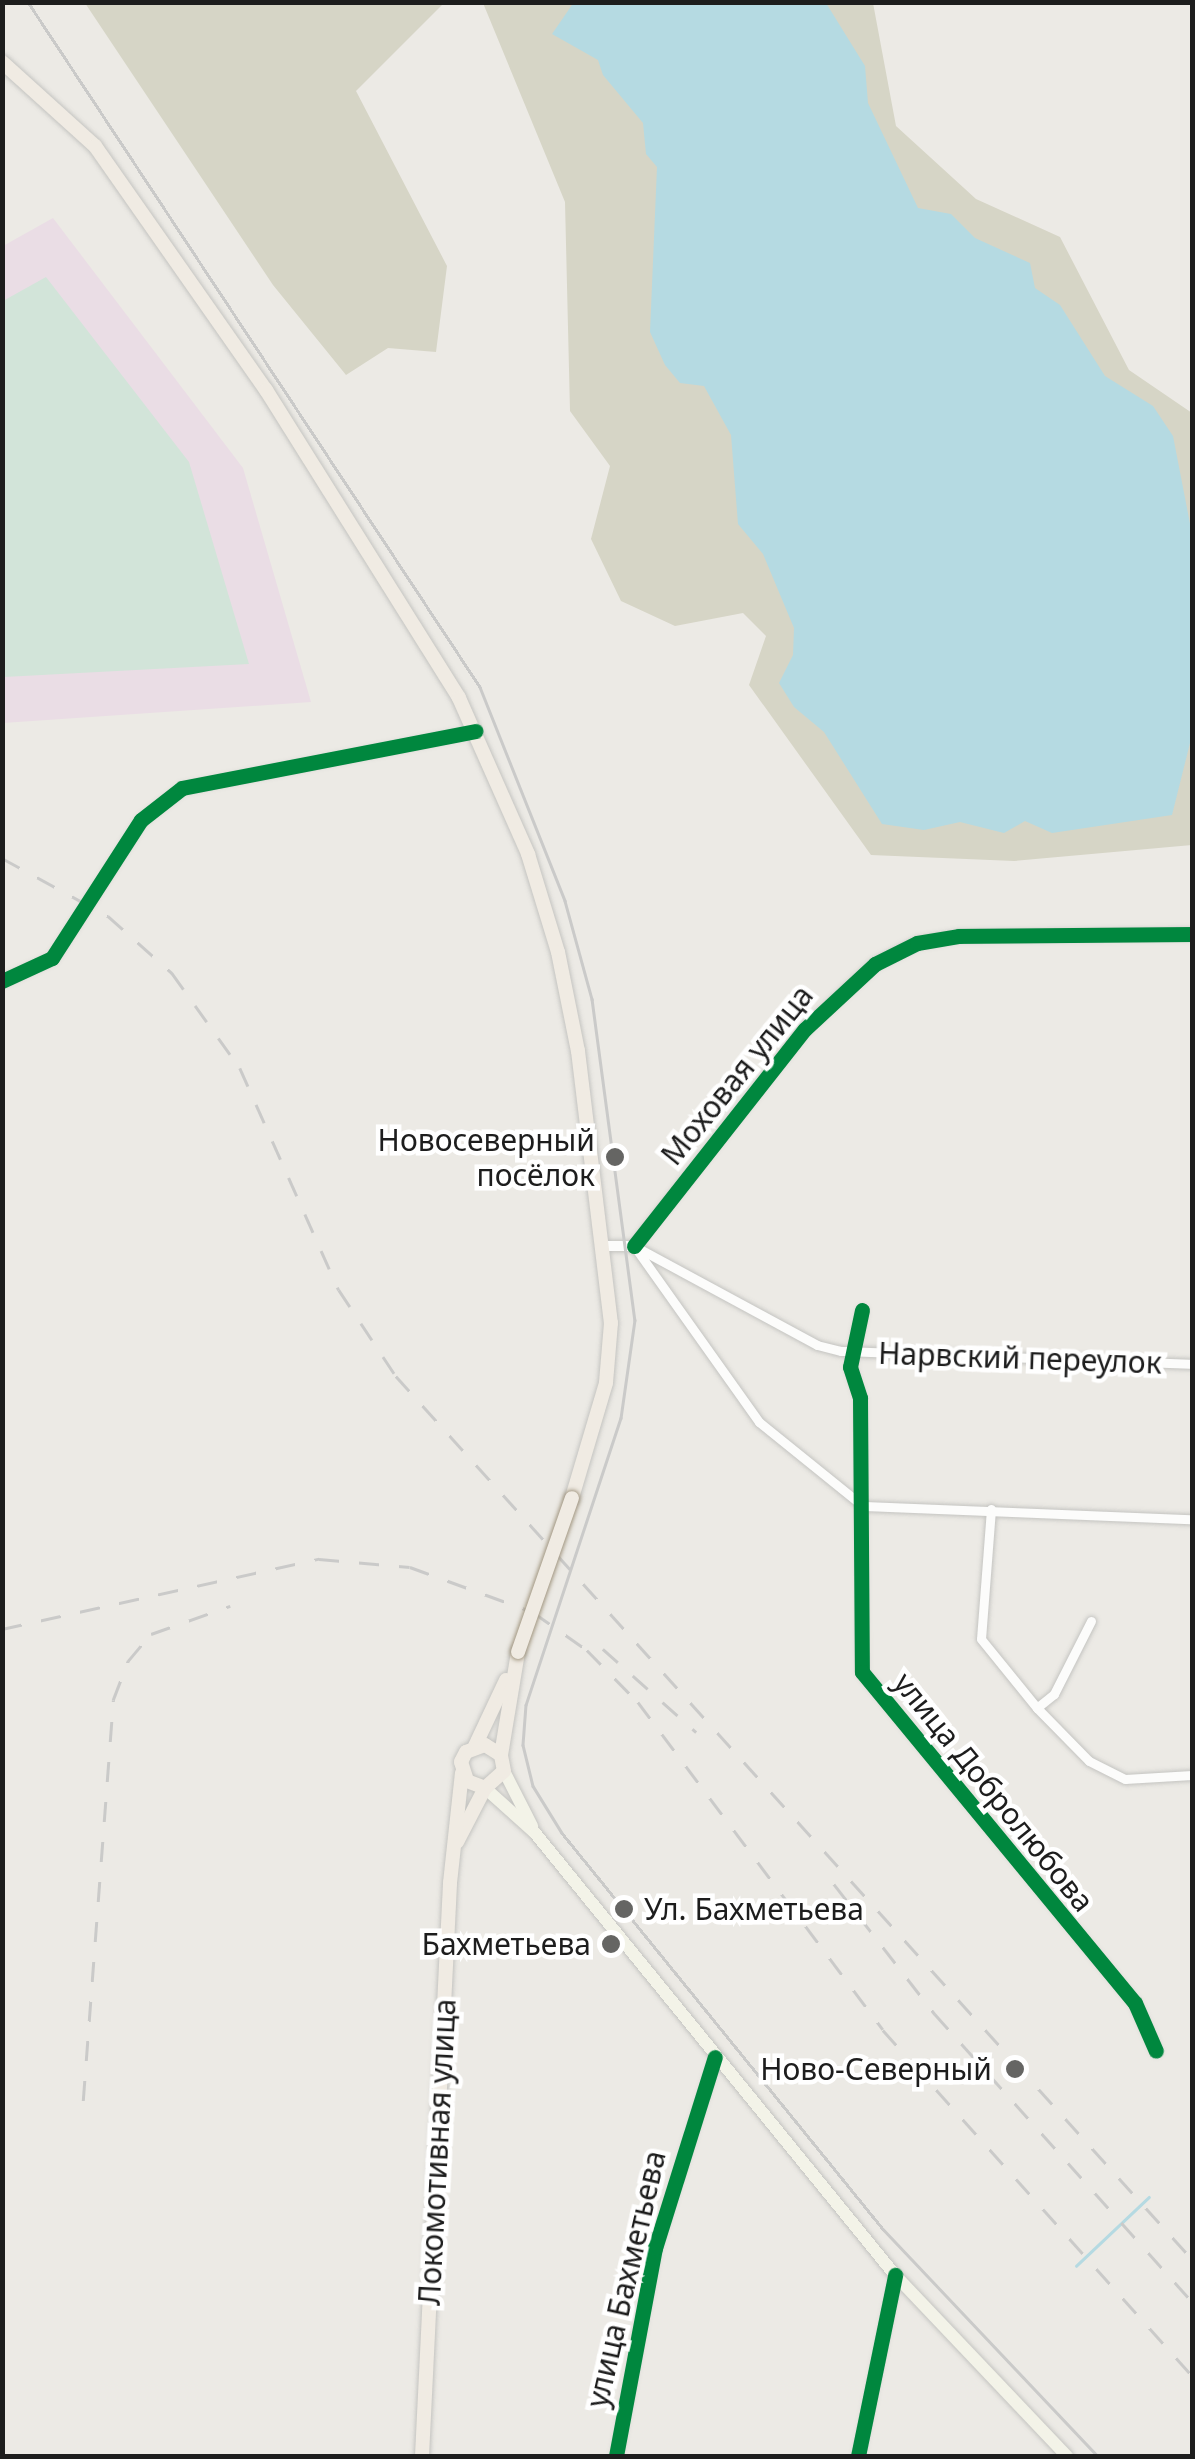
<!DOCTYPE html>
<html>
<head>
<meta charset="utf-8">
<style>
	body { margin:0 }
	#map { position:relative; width:1195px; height:2459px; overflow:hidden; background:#eceae5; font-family:"Noto Sans",sans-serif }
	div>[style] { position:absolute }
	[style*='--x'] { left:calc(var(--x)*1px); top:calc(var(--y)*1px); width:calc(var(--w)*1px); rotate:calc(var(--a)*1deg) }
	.industrial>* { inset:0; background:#eadde5 }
	.construction>* { inset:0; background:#d6d5c6 }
	.wetland>* { inset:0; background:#d2e4d9 }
	.water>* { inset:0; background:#b5dae2 }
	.stream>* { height:2.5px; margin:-1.25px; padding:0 1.25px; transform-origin:1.25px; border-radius:1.25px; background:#b5dae2 }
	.roads { filter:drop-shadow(0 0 2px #c4c4c1) drop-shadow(0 0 2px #c4c4c1) }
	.minor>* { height:9px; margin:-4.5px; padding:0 4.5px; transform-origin:4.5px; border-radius:4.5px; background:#fcfcfb }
	.tertiary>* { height:10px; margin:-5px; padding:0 5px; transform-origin:5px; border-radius:5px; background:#fcfcfb }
	.secondary>* { height:12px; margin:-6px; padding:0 6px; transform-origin:6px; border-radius:6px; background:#f3f3e8 }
	.primary>* { height:14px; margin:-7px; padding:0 7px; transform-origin:7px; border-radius:7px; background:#f0ebe3 }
	.tram>* { height:2.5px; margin:-1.25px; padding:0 1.25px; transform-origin:1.25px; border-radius:1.25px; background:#cacac9 }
	.rail>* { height:2.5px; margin-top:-1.25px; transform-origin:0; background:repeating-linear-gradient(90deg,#cacac9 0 20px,transparent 0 40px) }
	.bridges { filter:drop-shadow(0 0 2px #a29782) drop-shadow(0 0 2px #a29782) }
	.primary-bridge>* { height:14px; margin:-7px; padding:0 7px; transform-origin:7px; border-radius:7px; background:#f0ebe3 }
	.cycleway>* { height:15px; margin:-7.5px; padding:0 7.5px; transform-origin:7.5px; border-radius:7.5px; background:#00873e }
	.dots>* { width:28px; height:28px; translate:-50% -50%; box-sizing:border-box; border:5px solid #fff; border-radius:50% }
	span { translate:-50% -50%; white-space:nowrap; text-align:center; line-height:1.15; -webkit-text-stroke:9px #fff; paint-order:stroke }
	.street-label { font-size:30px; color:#1d1d1d }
	.poi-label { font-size:30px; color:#1d1d1d }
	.right { translate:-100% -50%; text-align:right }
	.left { translate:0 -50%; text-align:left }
	.frame { position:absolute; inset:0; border:5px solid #1d1d1d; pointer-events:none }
</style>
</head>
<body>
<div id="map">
	<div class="industrial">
		<div style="clip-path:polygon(53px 218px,243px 468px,311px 702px,3px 723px,3px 246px)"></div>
	</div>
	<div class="construction">
		<div style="clip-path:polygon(85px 3px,444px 3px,356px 91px,447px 266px,436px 352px,388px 348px,346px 375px,273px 285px)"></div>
		<div style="clip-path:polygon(483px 3px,873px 3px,896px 126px,976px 199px,1060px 237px,1129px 370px,1192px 413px,1192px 845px,1014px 861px,871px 855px,749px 685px,766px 636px,743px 613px,675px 626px,621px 601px,591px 539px,610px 466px,570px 411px,565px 202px)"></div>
	</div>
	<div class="wetland">
		<div style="clip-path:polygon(46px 277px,189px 462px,249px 664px,4px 677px,3px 301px)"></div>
	</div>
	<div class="water">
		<div style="clip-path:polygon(574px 2px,826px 3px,865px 66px,868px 103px,918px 208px,951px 214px,975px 238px,1030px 263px,1035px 288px,1060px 305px,1105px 376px,1153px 406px,1173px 436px,1192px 534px,1192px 735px,1172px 815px,1052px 833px,1025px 821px,1004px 833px,960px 822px,924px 830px,882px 824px,824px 732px,794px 707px,779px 683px,793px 655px,794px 628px,763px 554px,738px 524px,731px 435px,704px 386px,680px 383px,665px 365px,650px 332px,657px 167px,646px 154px,643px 123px,603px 75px,598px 60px,552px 34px)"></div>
	</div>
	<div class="stream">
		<div style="--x:1076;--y:2266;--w:100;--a:-43.4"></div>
	</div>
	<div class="roads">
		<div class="minor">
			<div style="--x:2;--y:981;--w:55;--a:-24.7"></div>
			<div style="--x:52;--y:958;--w:164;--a:-57.2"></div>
			<div style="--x:141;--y:820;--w:52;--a:-38"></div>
			<div style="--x:182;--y:788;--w:299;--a:-11"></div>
			<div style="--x:634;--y:1246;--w:216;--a:54.6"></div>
			<div style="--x:759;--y:1422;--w:134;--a:38.9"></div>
			<div style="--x:863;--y:1506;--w:329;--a:2.3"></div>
			<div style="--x:636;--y:1247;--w:206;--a:28.4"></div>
			<div style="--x:817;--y:1345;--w:25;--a:14"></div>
			<div style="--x:841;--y:1351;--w:351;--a:2.1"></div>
			<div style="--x:862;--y:1310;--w:58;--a:101.9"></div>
			<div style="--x:850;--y:1367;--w:33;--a:72"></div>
			<div style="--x:860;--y:1398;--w:274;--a:89.6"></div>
			<div style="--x:862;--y:1672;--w:429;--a:50.5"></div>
			<div style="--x:1135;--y:2003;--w:52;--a:66.4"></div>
			<div style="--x:991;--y:1509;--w:130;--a:94.4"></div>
			<div style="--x:981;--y:1639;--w:89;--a:50.9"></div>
			<div style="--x:1091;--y:1621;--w:82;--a:116.9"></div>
			<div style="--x:1054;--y:1694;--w:22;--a:141"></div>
			<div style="--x:1037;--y:1708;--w:74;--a:45.5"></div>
			<div style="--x:1089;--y:1761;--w:40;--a:26.6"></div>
			<div style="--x:1125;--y:1779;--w:67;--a:-3.4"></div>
			<div style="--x:616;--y:2456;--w:212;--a:-79.4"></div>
			<div style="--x:655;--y:2248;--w:200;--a:-72.6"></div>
			<div style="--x:858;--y:2456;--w:185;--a:-78.4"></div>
		</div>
		<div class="tertiary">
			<div style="--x:605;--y:1246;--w:29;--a:0"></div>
			<div style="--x:634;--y:1246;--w:276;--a:-51.8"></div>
			<div style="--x:805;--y:1029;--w:96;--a:-42.9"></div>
			<div style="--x:875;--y:964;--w:47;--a:-26.6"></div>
			<div style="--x:917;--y:943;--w:43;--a:-9.5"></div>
			<div style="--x:959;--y:936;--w:233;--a:-0.5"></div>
		</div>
		<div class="secondary">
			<div style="--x:504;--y:1771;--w:62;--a:63"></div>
			<div style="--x:485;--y:1788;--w:67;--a:42"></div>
			<div style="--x:535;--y:1833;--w:570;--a:50.84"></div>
			<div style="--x:895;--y:2275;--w:250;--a:46.5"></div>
		</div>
		<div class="primary">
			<div style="--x:2;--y:62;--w:125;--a:42.1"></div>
			<div style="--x:95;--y:146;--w:298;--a:55"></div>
			<div style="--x:266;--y:390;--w:363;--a:57.9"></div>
			<div style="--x:459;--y:698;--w:171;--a:66.1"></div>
			<div style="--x:528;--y:854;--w:102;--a:73"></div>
			<div style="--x:558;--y:952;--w:101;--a:78.6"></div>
			<div style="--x:578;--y:1051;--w:274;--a:83.1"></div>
			<div style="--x:611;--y:1323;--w:60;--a:94.8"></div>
			<div style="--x:606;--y:1383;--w:120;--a:106.5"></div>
			<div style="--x:475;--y:1746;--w:73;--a:-64.8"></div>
			<div style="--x:501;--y:1755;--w:104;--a:-80.6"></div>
			<div style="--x:457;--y:1842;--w:61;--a:-62.6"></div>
			<div style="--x:485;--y:1788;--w:25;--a:-42"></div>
			<div style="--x:504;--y:1771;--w:16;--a:-101"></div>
			<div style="--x:501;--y:1755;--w:19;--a:-148"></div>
			<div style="--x:485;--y:1745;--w:20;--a:160"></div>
			<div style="--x:466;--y:1752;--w:11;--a:117"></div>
			<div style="--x:461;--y:1762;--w:20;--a:72"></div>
			<div style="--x:467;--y:1781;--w:19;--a:21"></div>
			<div style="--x:422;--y:2456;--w:574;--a:-87.2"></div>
			<div style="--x:450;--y:1883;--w:111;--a:-83.8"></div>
		</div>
	</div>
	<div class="tram">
		<div style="--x:28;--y:2;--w:821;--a:56.58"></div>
		<div style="--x:480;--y:687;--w:230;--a:68.3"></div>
		<div style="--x:565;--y:901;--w:102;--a:74.6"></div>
		<div style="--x:592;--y:999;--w:324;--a:82.4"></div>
		<div style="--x:635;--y:1320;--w:99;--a:98.1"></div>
		<div style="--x:621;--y:1418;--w:302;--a:108.3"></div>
		<div style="--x:526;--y:1705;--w:40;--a:94.3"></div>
		<div style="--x:523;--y:1745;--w:42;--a:76.3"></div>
		<div style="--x:533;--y:1786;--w:55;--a:58.3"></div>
		<div style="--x:562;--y:1833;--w:510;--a:50.97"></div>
		<div style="--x:883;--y:2229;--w:313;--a:46.6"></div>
	</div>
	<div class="rail">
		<div style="--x:2;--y:858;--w:121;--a:28.7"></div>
		<div style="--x:108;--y:916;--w:86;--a:41.7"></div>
		<div style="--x:172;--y:973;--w:117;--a:54.4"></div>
		<div style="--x:240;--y:1068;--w:243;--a:66"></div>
		<div style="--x:339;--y:1290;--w:103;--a:56.5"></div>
		<div style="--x:396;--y:1376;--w:1189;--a:47.97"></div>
		<div style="--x:2;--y:1629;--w:325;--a:-12.5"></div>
		<div style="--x:319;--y:1559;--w:91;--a:5"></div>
		<div style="--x:410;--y:1567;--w:131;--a:20.1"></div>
		<div style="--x:533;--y:1612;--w:66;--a:35.1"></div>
		<div style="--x:587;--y:1650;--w:73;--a:45.6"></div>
		<div style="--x:638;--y:1702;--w:409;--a:53.2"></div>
		<div style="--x:883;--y:2030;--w:464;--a:48.2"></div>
		<div style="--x:603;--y:1649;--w:125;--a:41.7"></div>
		<div style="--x:834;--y:1884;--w:165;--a:52.2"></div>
		<div style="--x:935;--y:2014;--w:385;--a:48.2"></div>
		<div style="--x:83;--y:2101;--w:402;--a:-85.7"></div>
		<div style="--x:113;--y:1700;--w:42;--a:-69"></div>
		<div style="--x:128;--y:1661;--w:35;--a:-50"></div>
		<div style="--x:151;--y:1634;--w:84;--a:-19.5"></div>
	</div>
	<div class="bridges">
		<div class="primary-bridge">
			<div style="--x:518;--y:1652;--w:163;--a:-70.7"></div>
		</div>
	</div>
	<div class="cycleway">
		<div style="--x:2;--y:981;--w:55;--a:-24.7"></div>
		<div style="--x:52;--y:958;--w:164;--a:-57.2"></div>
		<div style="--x:141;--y:820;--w:52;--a:-38"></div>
		<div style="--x:182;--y:788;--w:299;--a:-11"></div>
		<div style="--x:634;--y:1246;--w:276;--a:-51.8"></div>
		<div style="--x:805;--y:1029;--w:96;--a:-42.9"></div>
		<div style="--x:875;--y:964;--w:47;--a:-26.6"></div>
		<div style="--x:917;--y:943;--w:43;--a:-9.5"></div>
		<div style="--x:959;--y:936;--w:233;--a:-0.5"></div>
		<div style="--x:862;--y:1310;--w:58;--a:101.9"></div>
		<div style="--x:850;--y:1367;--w:33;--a:72"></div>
		<div style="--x:860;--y:1398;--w:274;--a:89.6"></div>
		<div style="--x:862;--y:1672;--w:429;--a:50.5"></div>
		<div style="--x:1135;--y:2003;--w:52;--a:66.4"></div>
		<div style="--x:616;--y:2456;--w:212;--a:-79.4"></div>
		<div style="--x:655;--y:2248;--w:200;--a:-72.6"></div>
		<div style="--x:858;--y:2456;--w:185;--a:-78.4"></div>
	</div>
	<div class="dots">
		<div style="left:615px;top:1157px;background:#656563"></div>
		<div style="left:624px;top:1909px;background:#656563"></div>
		<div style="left:611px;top:1944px;background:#656563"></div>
		<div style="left:1015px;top:2069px;background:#656563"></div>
	</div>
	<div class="street-label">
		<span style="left:737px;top:1075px;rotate:-51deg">Моховая улица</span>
		<span style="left:1020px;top:1358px;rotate:2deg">Нарвский переулок</span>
		<span style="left:994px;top:1792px;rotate:51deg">улица Добролюбова</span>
		<span style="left:437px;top:2152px;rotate:-87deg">Локомотивная улица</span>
		<span style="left:626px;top:2279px;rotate:-77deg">улица Бахметьева</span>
	</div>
	<div class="poi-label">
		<span class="right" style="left:595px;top:1157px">Новосеверный<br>посёлок</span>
		<span class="left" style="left:644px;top:1909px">Ул. Бахметьева</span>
		<span class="right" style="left:591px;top:1944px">Бахметьева</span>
		<span class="right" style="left:992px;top:2069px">Ново-Северный</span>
	</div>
	<div class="frame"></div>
</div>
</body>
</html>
